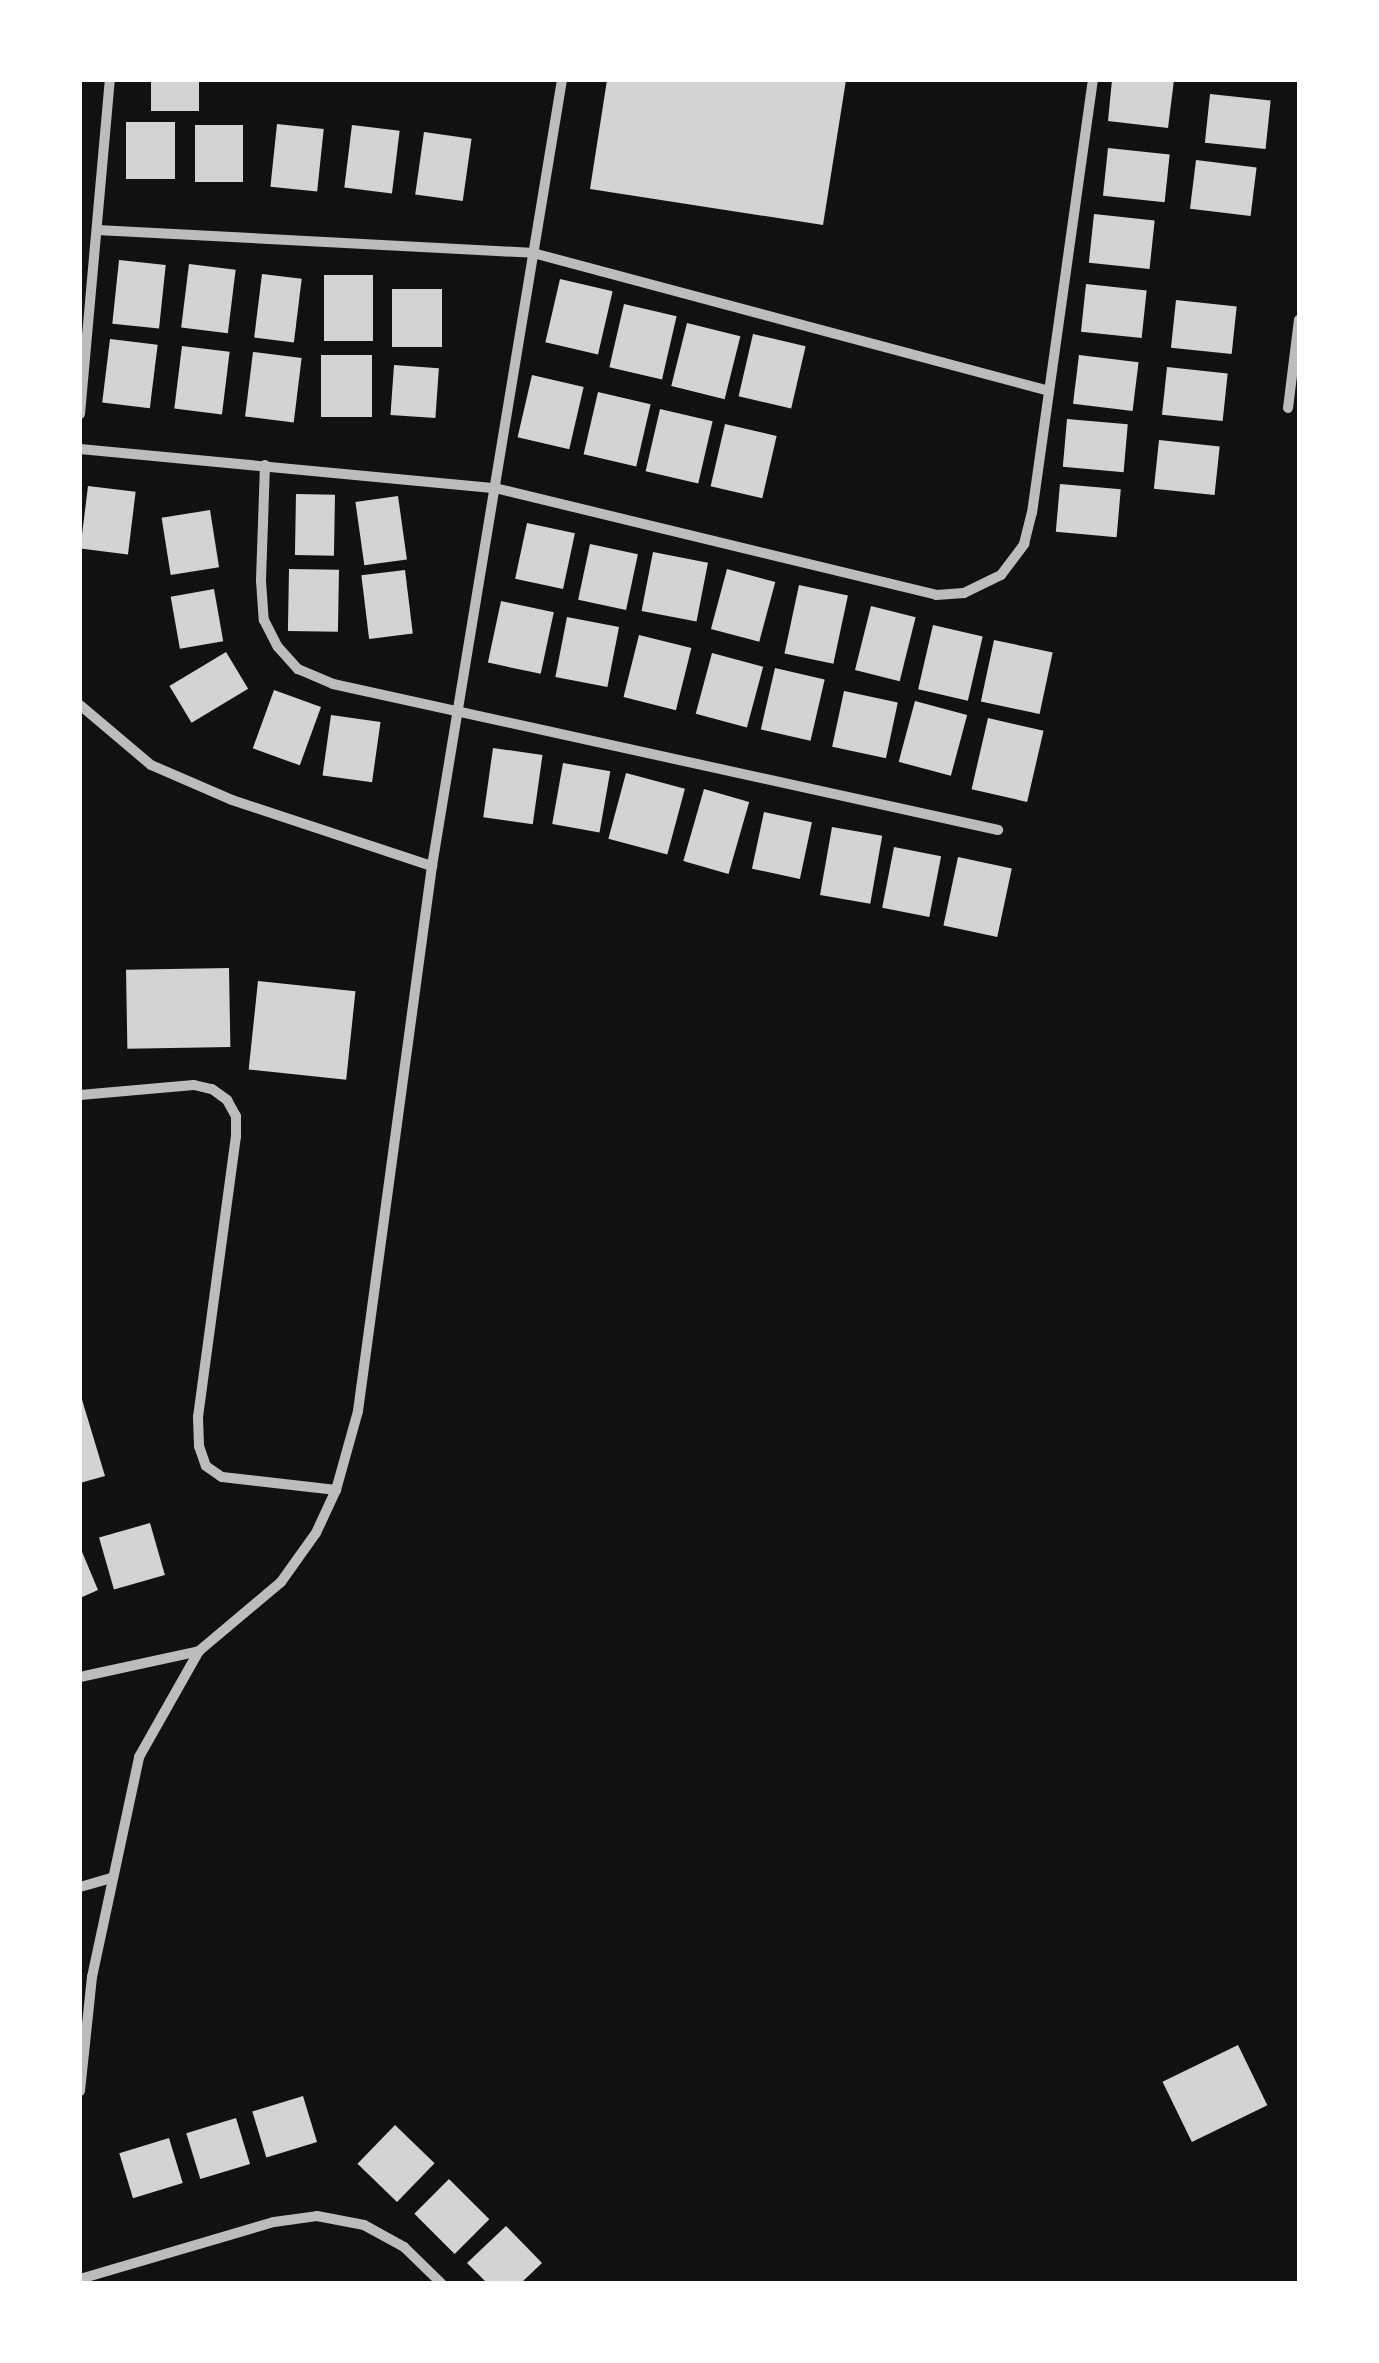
<!DOCTYPE html>
<html>
<head>
<meta charset="utf-8">
<style>
	body { margin:0 }
	#map { position:relative; width:1379px; height:2363px; overflow:hidden; background:#111; font-family:Raleway,sans-serif }
	div>[style] { position:absolute }
	[style*='--x'] { left:calc(var(--x)*1px); top:calc(var(--y)*1px); width:calc(var(--w)*1px); rotate:calc(var(--a)*1deg) }
	.building>* { inset:0; background:#d3d3d3; transform-origin:0 0 }
	.minor>* { height:10px; margin:-5px; padding:0 5px; transform-origin:5px; border-radius:5px; background:#bcbcbc }
	span { translate:-50% -50%; white-space:nowrap; text-align:center; line-height:1.15; -webkit-text-stroke:8px #fff; paint-order:stroke }
	.frame { position:absolute; inset:0; border:82px solid #fff; pointer-events:none }
</style>
</head>
<body>
<div id="map">
	<div class="building">
		<div style="left:151px;top:80px;width:48px;height:31px"></div>
		<div style="clip-path:polygon(607px 80px,846px 80px,823px 225px,590px 189px)"></div>
		<div style="clip-path:polygon(1112px 80px,1174px 80px,1168px 128px,1108px 121px)"></div>
		<div style="left:1210px;top:94px;width:61px;height:49px;rotate:6deg"></div>
		<div style="left:126px;top:122px;width:49px;height:57px"></div>
		<div style="left:277px;top:124px;width:47px;height:63px;rotate:6deg"></div>
		<div style="left:243px;top:125px;width:57px;height:48px;rotate:90deg"></div>
		<div style="left:352px;top:125px;width:48px;height:63px;rotate:7deg"></div>
		<div style="left:424px;top:132px;width:48px;height:63px;rotate:8deg"></div>
		<div style="left:1108px;top:148px;width:62px;height:48px;rotate:6deg"></div>
		<div style="left:1196px;top:160px;width:61px;height:49px;rotate:7deg"></div>
		<div style="left:1094px;top:214px;width:61px;height:49px;rotate:6deg"></div>
		<div style="left:119px;top:260px;width:47px;height:64px;rotate:6deg"></div>
		<div style="left:189px;top:264px;width:47px;height:64px;rotate:7deg"></div>
		<div style="left:262px;top:274px;width:40px;height:64px;rotate:7deg"></div>
		<div style="left:373px;top:275px;width:66px;height:49px;rotate:90deg"></div>
		<div style="left:560px;top:279px;width:54px;height:65px;rotate:13deg"></div>
		<div style="left:1086px;top:284px;width:61px;height:48px;rotate:6deg"></div>
		<div style="left:392px;top:289px;width:50px;height:58px"></div>
		<div style="left:1176px;top:300px;width:61px;height:48px;rotate:6deg"></div>
		<div style="left:624px;top:304px;width:54px;height:65px;rotate:13deg"></div>
		<div style="left:687px;top:323px;width:55px;height:65px;rotate:14deg"></div>
		<div style="left:753px;top:334px;width:54px;height:64px;rotate:13deg"></div>
		<div style="left:110px;top:339px;width:48px;height:64px;rotate:7deg"></div>
		<div style="left:182px;top:346px;width:48px;height:63px;rotate:7deg"></div>
		<div style="left:253px;top:352px;width:49px;height:65px;rotate:7deg"></div>
		<div style="left:321px;top:355px;width:51px;height:62px"></div>
		<div style="left:1079px;top:355px;width:60px;height:49px;rotate:7deg"></div>
		<div style="left:394px;top:365px;width:45px;height:50px;rotate:4deg"></div>
		<div style="left:1167px;top:367px;width:61px;height:48px;rotate:6deg"></div>
		<div style="left:532px;top:375px;width:53px;height:64px;rotate:13deg"></div>
		<div style="left:598px;top:392px;width:54px;height:64px;rotate:13deg"></div>
		<div style="left:660px;top:409px;width:54px;height:64px;rotate:13deg"></div>
		<div style="left:1067px;top:419px;width:61px;height:48px;rotate:5deg"></div>
		<div style="left:725px;top:424px;width:53px;height:64px;rotate:13deg"></div>
		<div style="left:1159px;top:440px;width:61px;height:49px;rotate:6deg"></div>
		<div style="left:1060px;top:484px;width:61px;height:48px;rotate:5deg"></div>
		<div style="left:88px;top:486px;width:48px;height:63px;rotate:7deg"></div>
		<div style="left:296px;top:494px;width:39px;height:61px;rotate:1deg"></div>
		<div style="left:398px;top:496px;width:64px;height:43px;rotate:82deg"></div>
		<div style="left:210px;top:510px;width:58px;height:49px;rotate:81deg"></div>
		<div style="left:527px;top:523px;width:49px;height:57px;rotate:12deg"></div>
		<div style="left:590px;top:544px;width:49px;height:57px;rotate:12deg"></div>
		<div style="left:653px;top:552px;width:56px;height:60px;rotate:11deg"></div>
		<div style="left:289px;top:569px;width:50px;height:62px;rotate:1deg"></div>
		<div style="left:727px;top:569px;width:50px;height:62px;rotate:15deg"></div>
		<div style="left:405px;top:570px;width:64px;height:44px;rotate:83deg"></div>
		<div style="left:799px;top:585px;width:50px;height:70px;rotate:12deg"></div>
		<div style="left:214px;top:589px;width:53px;height:44px;rotate:80deg"></div>
		<div style="left:501px;top:601px;width:54px;height:63px;rotate:12deg"></div>
		<div style="left:871px;top:606px;width:46px;height:66px;rotate:14deg"></div>
		<div style="left:567px;top:617px;width:53px;height:61px;rotate:11deg"></div>
		<div style="left:933px;top:625px;width:51px;height:66px;rotate:13deg"></div>
		<div style="left:639px;top:635px;width:54px;height:64px;rotate:14deg"></div>
		<div style="left:994px;top:640px;width:60px;height:63px;rotate:12deg"></div>
		<div style="left:226px;top:652px;width:43px;height:66px;rotate:59deg"></div>
		<div style="left:712px;top:653px;width:53px;height:63px;rotate:15deg"></div>
		<div style="left:775px;top:668px;width:51px;height:63px;rotate:13deg"></div>
		<div style="left:274px;top:690px;width:50px;height:62px;rotate:20deg"></div>
		<div style="left:844px;top:691px;width:55px;height:57px;rotate:12deg"></div>
		<div style="left:915px;top:701px;width:54px;height:63px;rotate:15deg"></div>
		<div style="left:331px;top:715px;width:50px;height:61px;rotate:8deg"></div>
		<div style="left:988px;top:718px;width:57px;height:73px;rotate:13deg"></div>
		<div style="left:493px;top:748px;width:50px;height:70px;rotate:8deg"></div>
		<div style="left:563px;top:763px;width:48px;height:62px;rotate:10deg"></div>
		<div style="left:626px;top:773px;width:61px;height:68px;rotate:15deg"></div>
		<div style="left:704px;top:789px;width:47px;height:75px;rotate:16deg"></div>
		<div style="left:764px;top:812px;width:49px;height:58px;rotate:12deg"></div>
		<div style="left:832px;top:827px;width:51px;height:69px;rotate:10deg"></div>
		<div style="left:894px;top:847px;width:48px;height:62px;rotate:11deg"></div>
		<div style="left:958px;top:857px;width:55px;height:70px;rotate:12deg"></div>
		<div style="left:229px;top:968px;width:79px;height:103px;rotate:89deg"></div>
		<div style="left:258px;top:981px;width:98px;height:89px;rotate:6deg"></div>
		<div style="clip-path:polygon(80px 1393px,105px 1476px,80px 1483px)"></div>
		<div style="left:150px;top:1523px;width:54px;height:53px;rotate:74deg"></div>
		<div style="clip-path:polygon(80px 1547px,98px 1590px,80px 1598px)"></div>
		<div style="left:1238px;top:2045px;width:67px;height:84px;rotate:64deg"></div>
		<div style="left:303px;top:2096px;width:48px;height:53px;rotate:73deg"></div>
		<div style="left:236px;top:2118px;width:48px;height:52px;rotate:73deg"></div>
		<div style="left:395px;top:2125px;width:55px;height:54px;rotate:44deg"></div>
		<div style="left:169px;top:2138px;width:47px;height:52px;rotate:73deg"></div>
		<div style="left:449px;top:2179px;width:57px;height:49px;rotate:45deg"></div>
		<div style="clip-path:polygon(506px 2226px,542px 2263px,521px 2283px,487px 2283px,467px 2263px)"></div>
	</div>
	<div class="minor">
		<div style="--x:97;--y:230;--w:437;--a:3"></div>
		<div style="--x:533;--y:253;--w:534;--a:14.97"></div>
		<div style="--x:1288;--y:408;--w:89;--a:-82.9"></div>
		<div style="--x:80;--y:414;--w:335;--a:-84.9"></div>
		<div style="--x:80;--y:449;--w:417;--a:5.4"></div>
		<div style="--x:495;--y:488;--w:454;--a:13.6"></div>
		<div style="--x:936;--y:595;--w:28;--a:-4"></div>
		<div style="--x:964;--y:593;--w:41;--a:-25.9"></div>
		<div style="--x:1001;--y:575;--w:39;--a:-53"></div>
		<div style="--x:1024;--y:544;--w:32;--a:-76"></div>
		<div style="--x:1032;--y:513;--w:437;--a:-82"></div>
		<div style="--x:265;--y:465;--w:116;--a:92"></div>
		<div style="--x:261;--y:581;--w:39;--a:86"></div>
		<div style="--x:264;--y:620;--w:30;--a:63"></div>
		<div style="--x:278;--y:647;--w:30;--a:48"></div>
		<div style="--x:298;--y:669;--w:38;--a:23"></div>
		<div style="--x:333;--y:684;--w:681;--a:12.38"></div>
		<div style="--x:80;--y:705;--w:93;--a:40.2"></div>
		<div style="--x:151;--y:765;--w:88;--a:23.4"></div>
		<div style="--x:232;--y:800;--w:211;--a:18.3"></div>
		<div style="--x:80;--y:1095;--w:114;--a:-5"></div>
		<div style="--x:194;--y:1085;--w:18;--a:13"></div>
		<div style="--x:212;--y:1089;--w:19;--a:36"></div>
		<div style="--x:227;--y:1100;--w:18;--a:61"></div>
		<div style="--x:236;--y:1116;--w:20;--a:90"></div>
		<div style="--x:236;--y:1136;--w:284;--a:97.7"></div>
		<div style="--x:198;--y:1417;--w:29;--a:88"></div>
		<div style="--x:199;--y:1446;--w:21;--a:71"></div>
		<div style="--x:206;--y:1466;--w:19;--a:35"></div>
		<div style="--x:222;--y:1477;--w:115;--a:6.5"></div>
		<div style="--x:80;--y:1677;--w:122;--a:-12.3"></div>
		<div style="--x:80;--y:1887;--w:33;--a:-16"></div>
		<div style="--x:80;--y:2091;--w:115;--a:-84"></div>
		<div style="--x:92;--y:1977;--w:225;--a:-77.9"></div>
		<div style="--x:139;--y:1757;--w:122;--a:-60.5"></div>
		<div style="--x:199;--y:1651;--w:107;--a:-40.1"></div>
		<div style="--x:281;--y:1582;--w:60;--a:-54.5"></div>
		<div style="--x:316;--y:1533;--w:47;--a:-65.1"></div>
		<div style="--x:336;--y:1490;--w:82;--a:-74.4"></div>
		<div style="--x:358;--y:1411;--w:550;--a:-82.27"></div>
		<div style="--x:432;--y:866;--w:797;--a:-80.61"></div>
		<div style="--x:80;--y:2279;--w:202;--a:-16.4"></div>
		<div style="--x:274;--y:2222;--w:43;--a:-7.9"></div>
		<div style="--x:317;--y:2216;--w:48;--a:10.8"></div>
		<div style="--x:364;--y:2225;--w:46;--a:28.8"></div>
		<div style="--x:404;--y:2247;--w:52;--a:44.2"></div>
	</div>
	<div class="frame"></div>
</div>
</body>
</html>
